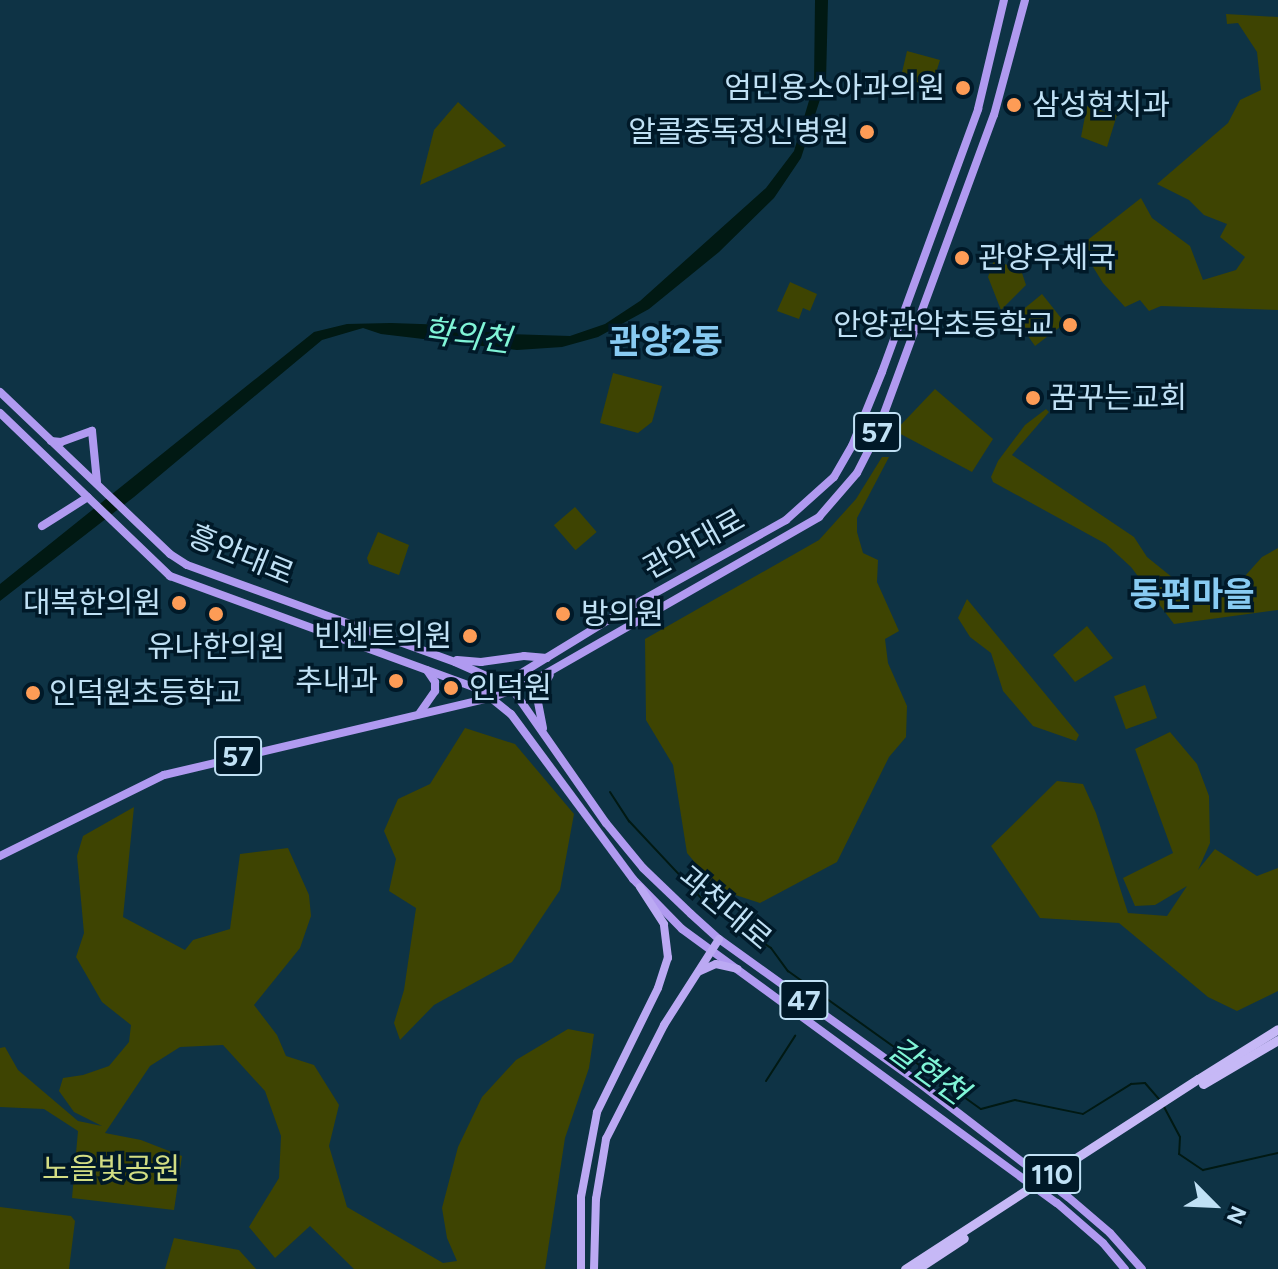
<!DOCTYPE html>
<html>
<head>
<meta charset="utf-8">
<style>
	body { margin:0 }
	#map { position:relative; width:1278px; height:1269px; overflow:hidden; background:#0e3345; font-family:Figtree,"Noto Sans KR",sans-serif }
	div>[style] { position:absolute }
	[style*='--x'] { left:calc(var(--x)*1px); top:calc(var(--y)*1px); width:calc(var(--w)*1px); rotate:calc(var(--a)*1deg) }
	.green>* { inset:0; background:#3e4402; transform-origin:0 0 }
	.water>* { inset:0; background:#011913 }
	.stream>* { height:2px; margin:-1px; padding:0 1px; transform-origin:1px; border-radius:1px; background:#011913 }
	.primary>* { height:8px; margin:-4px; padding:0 4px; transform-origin:4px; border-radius:4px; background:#b09af0 }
	.trunk>* { height:8px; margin:-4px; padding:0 4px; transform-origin:4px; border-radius:4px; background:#bba9f3 }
	.motorway>* { height:9px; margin:-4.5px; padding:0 4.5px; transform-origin:4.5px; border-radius:4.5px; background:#c6b8f6 }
	.motorway-bridge>* { height:9px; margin:-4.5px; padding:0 4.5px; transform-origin:4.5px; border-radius:4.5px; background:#c6b8f6 }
	.dots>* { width:22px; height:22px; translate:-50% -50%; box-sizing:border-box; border:4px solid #001928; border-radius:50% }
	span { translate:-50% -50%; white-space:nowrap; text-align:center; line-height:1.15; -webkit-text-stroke:7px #001928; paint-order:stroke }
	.shield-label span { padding:2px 6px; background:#001928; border:2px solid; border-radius:6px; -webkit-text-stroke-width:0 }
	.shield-label { font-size:28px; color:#c0e1f5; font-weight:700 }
	.poi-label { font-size:30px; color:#c0e1f5 }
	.right { translate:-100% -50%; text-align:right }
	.left { translate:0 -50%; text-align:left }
	.street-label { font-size:30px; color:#c0e1f5 }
	.park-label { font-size:30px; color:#d2dd83 }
	.water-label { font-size:32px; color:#80f5d7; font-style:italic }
	.quarter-label { font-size:34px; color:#88cbf2; font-weight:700 }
	.north { position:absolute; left:1174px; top:1165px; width:80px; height:80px; -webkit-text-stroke:6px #001928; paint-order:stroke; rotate:114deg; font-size:22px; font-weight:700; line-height:32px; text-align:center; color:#c0e1f5 }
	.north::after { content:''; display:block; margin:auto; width:28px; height:36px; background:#c0e1f5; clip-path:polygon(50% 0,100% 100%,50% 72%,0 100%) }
</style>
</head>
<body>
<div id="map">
	<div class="green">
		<div style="clip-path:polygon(1226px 14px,1278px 17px,1278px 310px,1161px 306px,1149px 311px,1140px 300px,1125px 307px,1103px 283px,1080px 246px,1141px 198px,1152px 218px,1190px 246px,1203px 280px,1236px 270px,1245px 257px,1220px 237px,1227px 224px,1204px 215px,1189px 200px,1157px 184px,1228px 123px,1240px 100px,1261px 90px,1257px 52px,1238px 23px,1227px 24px)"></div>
		<div style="clip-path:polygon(907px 51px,940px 60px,930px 92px,900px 81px)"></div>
		<div style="clip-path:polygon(458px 102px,506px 146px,420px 185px,434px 130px)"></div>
		<div style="clip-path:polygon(1087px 106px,1117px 115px,1107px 147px,1081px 137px)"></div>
		<div style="clip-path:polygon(994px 260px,1021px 270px,1026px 285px,1001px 310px,988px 277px)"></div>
		<div style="clip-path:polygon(790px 282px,817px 294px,810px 311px,803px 308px,799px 319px,777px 311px)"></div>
		<div style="clip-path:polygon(1042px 294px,1065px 323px,1035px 346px,1028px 336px,1020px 312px)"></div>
		<div style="clip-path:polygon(613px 373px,662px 386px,652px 422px,638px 433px,600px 423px)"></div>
		<div style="clip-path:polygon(935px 389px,993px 439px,972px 472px,895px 431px)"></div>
		<div style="clip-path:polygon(1046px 409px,1049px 412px,1012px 455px,1134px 537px,1147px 557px,1178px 582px,1219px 592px,1237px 585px,1262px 557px,1278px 548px,1278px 610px,1174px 624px,1131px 567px,1106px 544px,993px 482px,991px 477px,998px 461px,1025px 425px)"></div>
		<div style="clip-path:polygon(882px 457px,889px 457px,857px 518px,857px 532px,863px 553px,878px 560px,877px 582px,899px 631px,885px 639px,888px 663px,907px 706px,906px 737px,889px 757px,837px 862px,760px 903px,717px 889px,687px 853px,673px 765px,646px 720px,645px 639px,819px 540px,856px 499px)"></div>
		<div style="left:575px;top:507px;width:33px;height:28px;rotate:49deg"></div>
		<div style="clip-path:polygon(378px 532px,409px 545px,399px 575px,369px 564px,367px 558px)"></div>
		<div style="clip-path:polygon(967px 599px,1079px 735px,1076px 741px,1033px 726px,1003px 691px,991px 653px,970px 637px,958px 618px)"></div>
		<div style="clip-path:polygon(1087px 626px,1113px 658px,1075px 682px,1053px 655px)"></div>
		<div style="left:1145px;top:685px;width:35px;height:33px;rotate:70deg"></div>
		<div style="clip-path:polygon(465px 728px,515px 744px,574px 814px,560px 890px,512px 962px,434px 1005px,400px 1040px,394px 1023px,404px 990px,416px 908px,389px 891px,396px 859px,384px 831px,398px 799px,430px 784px)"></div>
		<div style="clip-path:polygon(1170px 732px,1197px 764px,1209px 796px,1210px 843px,1198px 870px,1215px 849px,1257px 876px,1278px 868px,1278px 991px,1237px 1011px,1208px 997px,1119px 923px,1040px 918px,991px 846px,1057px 781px,1083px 784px,1096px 813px,1128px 913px,1167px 916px,1187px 886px,1155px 905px,1135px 906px,1123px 878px,1173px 853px,1135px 749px)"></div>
		<div style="clip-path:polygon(134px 807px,123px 917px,185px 950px,193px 940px,230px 929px,240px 854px,288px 848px,309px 895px,311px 916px,300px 948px,254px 1005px,277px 1035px,286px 1056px,314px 1065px,339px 1105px,329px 1146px,347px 1207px,443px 1263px,457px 1261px,447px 1238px,442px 1208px,458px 1147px,482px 1097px,516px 1060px,568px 1029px,594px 1034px,589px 1068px,565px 1138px,545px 1269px,354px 1269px,310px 1226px,275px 1258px,249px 1227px,279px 1178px,281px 1136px,265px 1091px,223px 1045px,180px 1047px,150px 1066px,105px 1133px,141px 1140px,182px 1156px,174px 1210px,72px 1198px,78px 1131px,44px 1109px,0 1107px,0 1048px,5px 1047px,18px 1070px,78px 1121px,102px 1126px,74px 1112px,59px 1091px,63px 1078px,83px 1075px,109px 1066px,129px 1042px,131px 1025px,102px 1002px,76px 957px,84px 933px,77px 856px,83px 836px)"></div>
		<div style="clip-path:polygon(0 1207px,71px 1216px,75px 1221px,69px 1269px,0 1269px)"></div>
		<div style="clip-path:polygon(174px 1238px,239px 1250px,256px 1269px,165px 1269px)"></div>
	</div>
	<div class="water">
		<div style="clip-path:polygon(815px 0,828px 0,826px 81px,801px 158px,774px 198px,719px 252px,649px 309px,598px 337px,562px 347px,517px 350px,381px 334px,363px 328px,322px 340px,134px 497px,0 601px,0 584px,314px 332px,347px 324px,391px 323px,449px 325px,504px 334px,570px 336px,605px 324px,640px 301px,766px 188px,794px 151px,814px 84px)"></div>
	</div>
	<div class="stream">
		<div style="--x:610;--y:792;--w:35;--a:57"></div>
		<div style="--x:629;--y:821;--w:105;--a:46.9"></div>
		<div style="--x:701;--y:898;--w:26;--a:29"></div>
		<div style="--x:724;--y:911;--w:17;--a:50"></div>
		<div style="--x:735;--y:924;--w:43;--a:33.7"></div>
		<div style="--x:771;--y:948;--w:29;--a:54"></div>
		<div style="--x:788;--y:971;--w:237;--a:35.6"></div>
		<div style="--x:981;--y:1109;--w:35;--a:-15"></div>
		<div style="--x:1015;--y:1100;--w:69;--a:11.6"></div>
		<div style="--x:1083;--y:1114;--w:57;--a:-32"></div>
		<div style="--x:1131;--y:1084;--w:14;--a:-4"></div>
		<div style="--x:1145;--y:1083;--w:23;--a:49"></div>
		<div style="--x:766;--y:1081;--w:54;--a:-57.2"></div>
		<div style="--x:1163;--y:1105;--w:36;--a:62"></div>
		<div style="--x:1180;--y:1137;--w:17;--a:93"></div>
		<div style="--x:1179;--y:1154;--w:29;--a:34"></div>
		<div style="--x:1203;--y:1170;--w:77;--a:-12.8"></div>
	</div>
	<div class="primary">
		<div style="--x:0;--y:392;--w:235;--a:43.6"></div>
		<div style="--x:170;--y:554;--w:20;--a:33"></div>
		<div style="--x:187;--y:565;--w:285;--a:19.9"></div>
		<div style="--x:455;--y:662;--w:61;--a:24.1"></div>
		<div style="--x:511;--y:687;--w:166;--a:55.1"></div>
		<div style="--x:606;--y:823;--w:58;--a:50.6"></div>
		<div style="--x:643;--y:868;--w:66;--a:43.8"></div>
		<div style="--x:691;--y:914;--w:38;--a:42"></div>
		<div style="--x:719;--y:939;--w:245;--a:35.7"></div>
		<div style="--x:918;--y:1082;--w:189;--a:37.5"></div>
		<div style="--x:1068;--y:1197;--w:55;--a:40.6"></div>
		<div style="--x:1110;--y:1233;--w:48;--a:48.4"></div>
		<div style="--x:0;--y:413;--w:236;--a:43.8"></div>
		<div style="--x:170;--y:576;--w:331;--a:20.1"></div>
		<div style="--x:481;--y:690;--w:38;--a:39"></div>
		<div style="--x:511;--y:714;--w:205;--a:53.5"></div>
		<div style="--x:633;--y:879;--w:70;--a:45.6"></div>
		<div style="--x:682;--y:929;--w:464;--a:36.2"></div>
		<div style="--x:1057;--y:1203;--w:61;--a:41"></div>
		<div style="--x:1103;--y:1243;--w:34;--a:50"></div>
		<div style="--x:51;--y:441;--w:10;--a:6"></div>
		<div style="--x:61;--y:442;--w:33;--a:-20"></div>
		<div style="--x:92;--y:431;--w:51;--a:84.4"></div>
		<div style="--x:42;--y:526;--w:54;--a:-32.2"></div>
		<div style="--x:457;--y:660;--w:24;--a:5"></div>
		<div style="--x:481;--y:662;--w:43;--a:-7.9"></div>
		<div style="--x:524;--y:656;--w:23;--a:5"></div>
		<div style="--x:511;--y:687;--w:16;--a:-55"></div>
		<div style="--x:520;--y:674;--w:119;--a:-31.5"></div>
		<div style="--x:621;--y:612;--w:189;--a:-29.1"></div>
		<div style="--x:786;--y:520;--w:64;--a:-41.9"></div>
		<div style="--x:834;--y:477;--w:36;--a:-60"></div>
		<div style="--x:852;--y:446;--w:80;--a:-67.9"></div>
		<div style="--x:882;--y:372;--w:280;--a:-69.9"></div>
		<div style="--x:978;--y:109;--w:112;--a:-76.6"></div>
		<div style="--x:419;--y:714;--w:28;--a:-55"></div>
		<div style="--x:435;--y:691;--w:9;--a:-90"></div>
		<div style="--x:435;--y:682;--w:14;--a:-124"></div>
		<div style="--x:543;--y:728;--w:31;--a:-101"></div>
		<div style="--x:537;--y:698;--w:26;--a:-61"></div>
		<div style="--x:0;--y:856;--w:183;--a:-26.3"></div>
		<div style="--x:164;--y:775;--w:335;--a:-13.3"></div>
		<div style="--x:490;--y:698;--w:38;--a:-20"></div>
		<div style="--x:526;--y:685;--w:338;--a:-29.8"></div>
		<div style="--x:819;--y:517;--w:58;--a:-49.2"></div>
		<div style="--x:857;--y:473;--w:39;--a:-63"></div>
		<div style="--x:875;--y:438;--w:344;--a:-69.8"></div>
		<div style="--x:994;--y:115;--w:119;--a:-74.9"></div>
	</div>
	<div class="trunk">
		<div style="--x:700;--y:971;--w:17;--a:-24"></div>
		<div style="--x:716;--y:964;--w:22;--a:13"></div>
		<div style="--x:581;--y:1269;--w:72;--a:-90"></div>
		<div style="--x:581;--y:1197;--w:86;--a:-79.3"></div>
		<div style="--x:597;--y:1112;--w:138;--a:-63.8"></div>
		<div style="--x:658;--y:988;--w:32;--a:-72"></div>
		<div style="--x:668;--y:958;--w:34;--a:-97"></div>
		<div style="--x:664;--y:924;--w:44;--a:-123"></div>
		<div style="--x:594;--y:1269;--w:70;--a:-88.4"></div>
		<div style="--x:596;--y:1199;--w:61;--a:-80.5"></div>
		<div style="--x:606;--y:1139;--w:128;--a:-63"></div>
		<div style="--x:664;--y:1025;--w:102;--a:-57.4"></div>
	</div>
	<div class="motorway">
		<div style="--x:1198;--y:1079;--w:94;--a:-32"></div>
		<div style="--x:1203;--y:1084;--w:87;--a:-30.4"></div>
	</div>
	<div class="motorway-bridge">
		<div style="--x:905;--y:1269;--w:349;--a:-33"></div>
		<div style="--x:917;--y:1269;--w:56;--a:-33.4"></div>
	</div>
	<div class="dots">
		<div style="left:963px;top:88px;background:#fd9c56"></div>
		<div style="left:1014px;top:105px;background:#fd9c56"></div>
		<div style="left:867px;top:132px;background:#fd9c56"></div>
		<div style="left:962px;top:258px;background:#fd9c56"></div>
		<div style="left:1070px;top:325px;background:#fd9c56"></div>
		<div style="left:1033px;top:398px;background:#fd9c56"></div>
		<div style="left:179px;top:603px;background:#fd9c56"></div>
		<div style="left:216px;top:614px;background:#fd9c56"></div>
		<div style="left:563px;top:614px;background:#fd9c56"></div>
		<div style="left:470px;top:636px;background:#fd9c56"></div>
		<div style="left:396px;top:681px;background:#fd9c56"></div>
		<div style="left:451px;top:688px;background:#fd9c56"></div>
		<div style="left:33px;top:693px;background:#fd9c56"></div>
	</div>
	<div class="shield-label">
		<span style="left:877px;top:432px">57</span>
		<span style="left:238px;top:756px">57</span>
		<span style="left:804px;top:1000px">47</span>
		<span style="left:1052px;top:1174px">110</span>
	</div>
	<div class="poi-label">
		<span class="right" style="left:945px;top:88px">엄민용소아과의원</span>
		<span class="left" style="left:1032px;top:105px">삼성현치과</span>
		<span class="right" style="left:849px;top:132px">알콜중독정신병원</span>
		<span class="left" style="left:978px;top:258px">관양우체국</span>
		<span class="right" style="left:1054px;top:325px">안양관악초등학교</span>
		<span class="left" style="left:1049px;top:398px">꿈꾸는교회</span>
		<span class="right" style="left:161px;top:603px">대복한의원</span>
		<span class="left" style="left:581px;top:614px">방의원</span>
		<span class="right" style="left:452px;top:636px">빈센트의원</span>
		<span style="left:216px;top:647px">유나한의원</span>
		<span class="right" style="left:378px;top:681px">추내과</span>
		<span class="left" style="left:469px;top:688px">인덕원</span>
		<span class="left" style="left:49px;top:693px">인덕원초등학교</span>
	</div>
	<div class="street-label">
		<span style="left:694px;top:544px;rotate:-29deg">관악대로</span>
		<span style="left:241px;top:555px;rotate:22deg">흥안대로</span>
		<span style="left:725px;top:908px;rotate:40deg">과천대로</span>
	</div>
	<div class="park-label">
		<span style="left:111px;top:1169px">노을빛공원</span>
	</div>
	<div class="water-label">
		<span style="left:467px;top:336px;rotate:7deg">학의천</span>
		<span style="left:928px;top:1071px;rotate:36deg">갈현천</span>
	</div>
	<div class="quarter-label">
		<span style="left:666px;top:342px">관양2동</span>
		<span style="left:1192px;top:595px">동편마을</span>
	</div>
	<div class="north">N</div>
</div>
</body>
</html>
